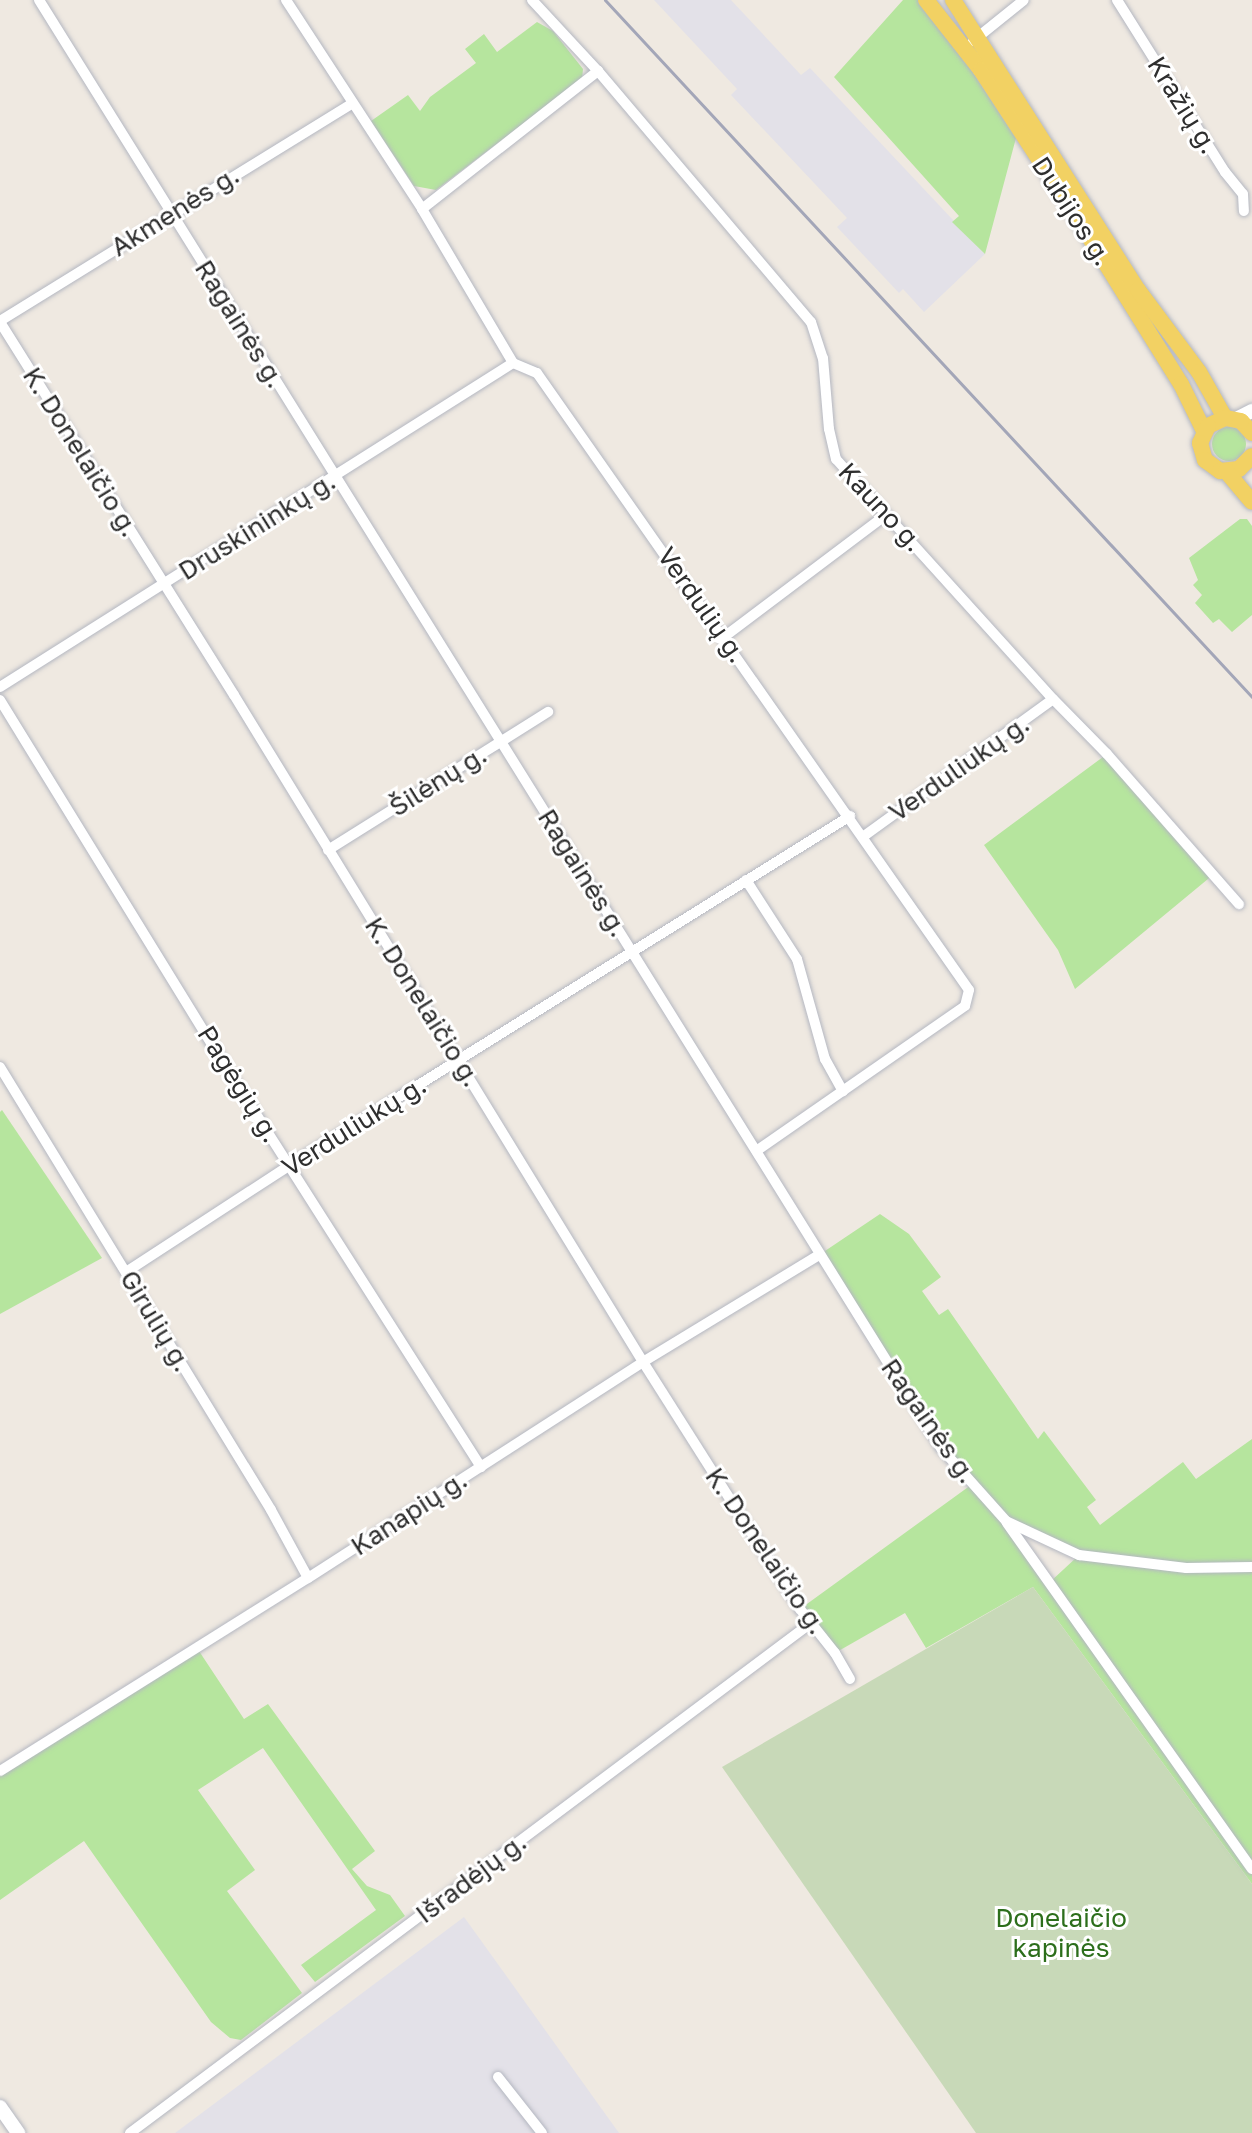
<!DOCTYPE html>
<html>
<head>
<meta charset="utf-8">
<style>
	body { margin:0 }
	#map { position:relative; width:1252px; height:2133px; overflow:hidden; background:#efe9e1; font-family:"Golos Text",sans-serif }
	div>[style] { position:absolute }
	[style*='--x'] { left:calc(var(--x)*1px); top:calc(var(--y)*1px); width:calc(var(--w)*1px); rotate:calc(var(--a)*1deg) }
	.industrial>* { inset:0; background:#e3e1e8 }
	.green>* { inset:0; background:#b6e59e }
	.round { border-radius:50% }
	.cemetery>* { inset:0; background:#c8d9b8 }
	.roads { filter:drop-shadow(0 0 2px #b4b7c1) drop-shadow(0 0 2px #b4b7c1) }
	.minor>* { height:10px; margin:-5px; padding:0 5px; transform-origin:5px; border-radius:5px; background:#fff }
	.secondary>* { height:14px; margin:-7px; padding:0 7px; transform-origin:7px; border-radius:7px; background:#fff }
	.primary>* { height:16px; margin:-8px; padding:0 8px; transform-origin:8px; border-radius:8px; background:#f2d163 }
	.rail>* { height:3px; margin:-1.5px; padding:0 1.5px; transform-origin:1.5px; border-radius:1.5px; background:#a3a6b8 }
	span { translate:-50% -50%; white-space:nowrap; text-align:center; line-height:1.15; -webkit-text-stroke:6px #fff; paint-order:stroke }
	.street-label { font-size:26px; color:#2e2e2e }
	.park-label { font-size:26px; color:#2c6e1b }
</style>
</head>
<body>
<div id="map">
	<div class="industrial">
		<div style="clip-path:polygon(654px 0,731px 0,801px 75px,810px 68px,985px 254px,924px 312px,903px 289px,899px 293px,837px 227px,847px 218px,731px 95px,737px 89px)"></div>
		<div style="clip-path:polygon(464px 1917px,619px 2133px,175px 2133px)"></div>
	</div>
	<div class="green">
		<div style="clip-path:polygon(903px 0,920px 0,943px 27px,1016px 138px,985px 254px,952px 222px,959px 216px,834px 77px)"></div>
		<div style="clip-path:polygon(537px 22px,553px 31px,583px 69px,582px 79px,436px 190px,414px 186px,371px 121px,408px 95px,420px 111px,430px 97px,476px 63px,465px 49px,484px 34px,497px 52px)"></div>
		<div class="round" style="left:1212px;top:427px;width:34px;height:34px"></div>
		<div style="clip-path:polygon(1240px 519px,1247px 519px,1252px 526px,1252px 615px,1232px 632px,1219px 619px,1213px 623px,1195px 603px,1202px 595px,1193px 585px,1198px 580px,1189px 558px)"></div>
		<div style="clip-path:polygon(1107px 754px,1214px 874px,1075px 989px,1058px 950px,984px 845px)"></div>
		<div style="clip-path:polygon(2px 1110px,102px 1258px,0 1314px,0 1112px)"></div>
		<div style="clip-path:polygon(evenodd,880px 1214px,909px 1234px,941px 1277px,922px 1291px,939px 1315px,948px 1309px,1038px 1439px,1044px 1431px,1096px 1500px,1087px 1507px,1100px 1525px,1183px 1462px,1196px 1479px,1252px 1439px,1252px 1884px,1033px 1587px,926px 1648px,905px 1613px,835px 1653px,800px 1609px,971px 1485px,819px 1255px,880px 1214px,1008px 1522px,1078px 1556px,1050px 1582px,1008px 1522px)"></div>
		<div style="clip-path:polygon(197px 1648px,244px 1719px,268px 1704px,375px 1851px,352px 1869px,367px 1886px,390px 1895px,405px 1916px,315px 1982px,301px 1965px,376px 1910px,263px 1748px,198px 1790px,255px 1870px,227px 1891px,302px 1993px,241px 2040px,230px 2038px,211px 2022px,84px 1841px,0 1900px,0 1771px)"></div>
	</div>
	<div class="cemetery">
		<div style="clip-path:polygon(1033px 1587px,1252px 1884px,1252px 2133px,976px 2133px,722px 1767px)"></div>
	</div>
	<div class="roads">
		<div class="minor">
			<div style="--x:39;--y:0;--w:1706;--a:58.08"></div>
			<div style="--x:941;--y:1448;--w:98;--a:48.3"></div>
			<div style="--x:1006;--y:1521;--w:81;--a:25"></div>
			<div style="--x:1079;--y:1555;--w:108;--a:6.9"></div>
			<div style="--x:1186;--y:1568;--w:66;--a:-0.9"></div>
			<div style="--x:286;--y:0;--w:249;--a:56.9"></div>
			<div style="--x:422;--y:209;--w:179;--a:59.4"></div>
			<div style="--x:513;--y:363;--w:26;--a:23"></div>
			<div style="--x:537;--y:373;--w:753;--a:55"></div>
			<div style="--x:969;--y:990;--w:16;--a:104"></div>
			<div style="--x:965;--y:1006;--w:254;--a:145.2"></div>
			<div style="--x:532;--y:0;--w:97;--a:47.1"></div>
			<div style="--x:598;--y:71;--w:329;--a:49.7"></div>
			<div style="--x:811;--y:322;--w:38;--a:72"></div>
			<div style="--x:823;--y:358;--w:71;--a:85.2"></div>
			<div style="--x:829;--y:429;--w:31;--a:77"></div>
			<div style="--x:836;--y:459;--w:324;--a:47.9"></div>
			<div style="--x:1053;--y:699;--w:77;--a:45.5"></div>
			<div style="--x:1107;--y:754;--w:200;--a:48.7"></div>
			<div style="--x:1117;--y:0;--w:203;--a:57.9"></div>
			<div style="--x:1225;--y:172;--w:28;--a:51"></div>
			<div style="--x:1243;--y:194;--w:17;--a:87"></div>
			<div style="--x:973;--y:41;--w:65;--a:-38.8"></div>
			<div style="--x:422;--y:209;--w:224;--a:-38.1"></div>
			<div style="--x:0;--y:321;--w:413;--a:-31.7"></div>
			<div style="--x:0;--y:322;--w:440;--a:57.9"></div>
			<div style="--x:234;--y:695;--w:782;--a:58.48"></div>
			<div style="--x:643;--y:1362;--w:293;--a:57.6"></div>
			<div style="--x:800;--y:1609;--w:56;--a:51.5"></div>
			<div style="--x:835;--y:1653;--w:30;--a:60"></div>
			<div style="--x:724;--y:637;--w:203;--a:-37"></div>
			<div style="--x:0;--y:687;--w:607;--a:-32.28"></div>
			<div style="--x:0;--y:700;--w:409;--a:58.4"></div>
			<div style="--x:214;--y:1048;--w:497;--a:57.5"></div>
			<div style="--x:864;--y:836;--w:233;--a:-35.9"></div>
			<div style="--x:328;--y:850;--w:260;--a:-32.1"></div>
			<div style="--x:746;--y:880;--w:94;--a:57.2"></div>
			<div style="--x:797;--y:959;--w:104;--a:74.4"></div>
			<div style="--x:825;--y:1059;--w:37;--a:61"></div>
			<div style="--x:0;--y:1067;--w:519;--a:58.54"></div>
			<div style="--x:271;--y:1510;--w:77;--a:61.4"></div>
			<div style="--x:126;--y:1272;--w:196;--a:-33.1"></div>
			<div style="--x:290;--y:1165;--w:660;--a:-31.93"></div>
			<div style="--x:1007;--y:1523;--w:424;--a:54.7"></div>
			<div style="--x:0;--y:1771;--w:363;--a:-32.1"></div>
			<div style="--x:308;--y:1578;--w:399;--a:-32.8"></div>
			<div style="--x:643;--y:1362;--w:206;--a:-31.3"></div>
			<div style="--x:498;--y:2077;--w:71;--a:51.8"></div>
			<div style="--x:130;--y:2133;--w:852;--a:-36.84"></div>
		</div>
		<div class="secondary">
			<div style="--x:1236;--y:419;--w:18;--a:-27"></div>
			<div style="--x:0;--y:2107;--w:32;--a:55"></div>
		</div>
		<div class="primary">
			<div style="--x:926;--y:0;--w:89;--a:51.8"></div>
			<div style="--x:981;--y:70;--w:172;--a:56.9"></div>
			<div style="--x:1075;--y:214;--w:200;--a:58.1"></div>
			<div style="--x:1181;--y:384;--w:52;--a:63.9"></div>
			<div style="--x:953;--y:0;--w:344;--a:57.5"></div>
			<div style="--x:1138;--y:290;--w:102;--a:53.4"></div>
			<div style="--x:1199;--y:372;--w:53;--a:60.5"></div>
			<div style="--x:1252;--y:433;--w:16;--a:-133"></div>
			<div style="--x:1241;--y:421;--w:16;--a:-169"></div>
			<div style="--x:1225;--y:418;--w:19;--a:155"></div>
			<div style="--x:1208;--y:426;--w:19;--a:115"></div>
			<div style="--x:1200;--y:443;--w:18;--a:74"></div>
			<div style="--x:1205;--y:460;--w:19;--a:36"></div>
			<div style="--x:1220;--y:471;--w:19;--a:-6"></div>
			<div style="--x:1239;--y:469;--w:18;--a:-45"></div>
			<div style="--x:1226;--y:471;--w:40;--a:50"></div>
		</div>
	</div>
	<div class="rail">
		<div style="--x:605;--y:0;--w:951;--a:47.13"></div>
	</div>
	<div class="street-label">
		<span style="left:1183px;top:105px;rotate:58deg">Kražių g.</span>
		<span style="left:175px;top:211px;rotate:-32deg">Akmenės g.</span>
		<span style="left:1072px;top:211px;rotate:57deg">Dubijos g.</span>
		<span style="left:240px;top:324px;rotate:58deg">Ragainės g.</span>
		<span style="left:81px;top:452px;rotate:58deg">K. Donelaičio g.</span>
		<span style="left:881px;top:507px;rotate:47deg">Kauno g.</span>
		<span style="left:257px;top:526px;rotate:-32deg">Druskininkų g.</span>
		<span style="left:702px;top:605px;rotate:55deg">Verdulių g.</span>
		<span style="left:959px;top:768px;rotate:-35deg">Verduliukų g.</span>
		<span style="left:438px;top:781px;rotate:-32deg">Šilėnų g.</span>
		<span style="left:583px;top:873px;rotate:58deg">Ragainės g.</span>
		<span style="left:423px;top:1002px;rotate:58deg">K. Donelaičio g.</span>
		<span style="left:239px;top:1084px;rotate:58deg">Pagėgių g.</span>
		<span style="left:354px;top:1126px;rotate:-32deg">Verduliukų g.</span>
		<span style="left:156px;top:1321px;rotate:59deg">Girulių g.</span>
		<span style="left:929px;top:1421px;rotate:55deg">Ragainės g.</span>
		<span style="left:409px;top:1513px;rotate:-33deg">Kanapių g.</span>
		<span style="left:766px;top:1551px;rotate:56deg">K. Donelaičio g.</span>
		<span style="left:471px;top:1878px;rotate:-37deg">Išradėjų g.</span>
	</div>
	<div class="park-label">
		<span style="left:1061px;top:1933px">Donelaičio<br>kapinės</span>
	</div>
</div>
</body>
</html>
